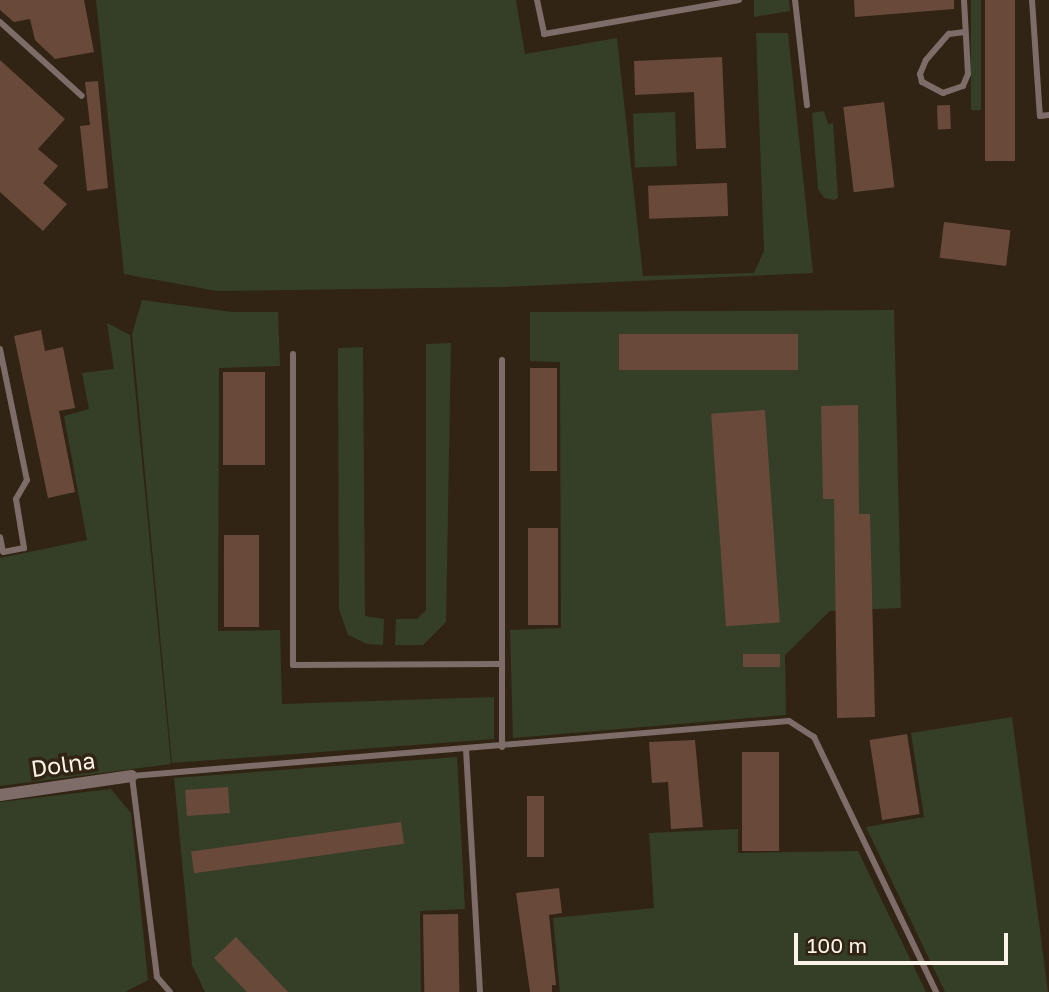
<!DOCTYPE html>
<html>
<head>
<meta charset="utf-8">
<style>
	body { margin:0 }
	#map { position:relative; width:1049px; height:992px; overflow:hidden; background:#312414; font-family:"Golos Text",sans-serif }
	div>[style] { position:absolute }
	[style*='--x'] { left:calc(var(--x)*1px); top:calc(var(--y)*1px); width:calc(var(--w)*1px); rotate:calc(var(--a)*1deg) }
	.green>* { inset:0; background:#353f27; transform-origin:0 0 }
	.building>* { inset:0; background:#69493a; transform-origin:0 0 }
	.lane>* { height:6px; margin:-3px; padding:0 3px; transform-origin:3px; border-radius:3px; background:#7d6c68 }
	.street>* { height:12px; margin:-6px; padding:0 6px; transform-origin:6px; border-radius:6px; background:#7d6c68 }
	span { translate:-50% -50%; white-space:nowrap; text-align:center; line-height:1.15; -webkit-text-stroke:7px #312414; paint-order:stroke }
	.street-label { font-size:23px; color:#fcf3e9 }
	.scale { position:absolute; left:794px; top:933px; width:214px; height:32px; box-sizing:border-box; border:4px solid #fcf3e9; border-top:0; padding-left:9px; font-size:21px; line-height:24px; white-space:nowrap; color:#fcf3e9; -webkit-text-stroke:5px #312414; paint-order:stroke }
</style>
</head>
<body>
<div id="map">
	<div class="green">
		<div style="clip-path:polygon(96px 0,516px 0,525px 54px,617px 38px,643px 276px,754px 273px,764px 251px,756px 33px,788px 33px,813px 273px,503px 287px,217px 291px,124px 274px)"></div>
		<div style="clip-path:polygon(754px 0,789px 0,790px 11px,754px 17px)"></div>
		<div style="left:971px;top:0;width:10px;height:110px"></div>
		<div style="clip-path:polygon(824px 111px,828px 124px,833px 123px,838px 198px,834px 200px,824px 198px,818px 189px,812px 113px)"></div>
		<div style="left:675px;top:112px;width:54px;height:42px;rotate:88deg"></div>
		<div style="clip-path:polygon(142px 300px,232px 312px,278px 312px,280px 366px,219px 368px,218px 631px,280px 630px,282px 704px,494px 697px,494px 739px,172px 763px,132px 334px)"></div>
		<div style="clip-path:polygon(894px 310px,901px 608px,830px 611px,785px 655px,786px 715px,513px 738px,510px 630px,561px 628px,560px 362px,530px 361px,530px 312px)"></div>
		<div style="clip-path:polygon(107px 323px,130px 335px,171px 764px,0 786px,0 558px,87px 540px,64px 416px,89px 409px,82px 373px,114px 369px)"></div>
		<div style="clip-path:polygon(451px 343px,446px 622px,423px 645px,395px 645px,396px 619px,417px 619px,426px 610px,426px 344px)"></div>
		<div style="clip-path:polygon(363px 347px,365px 616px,384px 619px,383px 645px,367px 644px,348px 635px,339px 609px,338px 348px)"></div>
		<div style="clip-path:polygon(1012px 717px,1048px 992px,945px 992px,866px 827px,924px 817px,911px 733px)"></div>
		<div style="clip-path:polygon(457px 757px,465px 909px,420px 911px,421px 992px,205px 992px,192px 965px,174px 778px)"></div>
		<div style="clip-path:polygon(111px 789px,131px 813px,148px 980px,125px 992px,0 992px,0 802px)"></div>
		<div style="clip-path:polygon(738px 829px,738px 853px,858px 851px,926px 992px,560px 992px,553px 918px,654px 908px,649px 833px)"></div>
	</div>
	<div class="building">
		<div style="clip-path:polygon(0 0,84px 0,94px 52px,55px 59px,35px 40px,30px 19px,14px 22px,0 10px)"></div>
		<div style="clip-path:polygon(854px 0,954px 0,954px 9px,855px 17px)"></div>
		<div style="left:985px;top:0;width:30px;height:161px"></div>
		<div style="clip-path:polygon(722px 57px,726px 148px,696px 149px,694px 92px,635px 95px,634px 61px)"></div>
		<div style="clip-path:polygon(0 60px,65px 119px,38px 149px,58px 166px,43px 183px,67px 204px,43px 231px,0 192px)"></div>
		<div style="clip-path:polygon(98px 81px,108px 188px,87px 191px,80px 126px,90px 125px,85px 82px)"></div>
		<div style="left:884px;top:102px;width:86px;height:41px;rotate:83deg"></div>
		<div style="left:950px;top:105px;width:24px;height:13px;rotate:88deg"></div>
		<div style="left:727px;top:183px;width:33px;height:79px;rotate:88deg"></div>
		<div style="left:944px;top:222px;width:67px;height:36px;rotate:7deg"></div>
		<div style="clip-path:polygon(41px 330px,45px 351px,63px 347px,75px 408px,59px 411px,75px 492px,48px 498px,14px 336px)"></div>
		<div style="left:619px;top:334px;width:179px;height:36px"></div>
		<div style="left:530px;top:368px;width:27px;height:103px"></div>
		<div style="left:223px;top:372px;width:42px;height:93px"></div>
		<div style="clip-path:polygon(858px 405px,859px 514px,870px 514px,875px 717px,837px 718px,834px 499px,823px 499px,821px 406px)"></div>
		<div style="left:765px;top:410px;width:213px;height:54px;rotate:86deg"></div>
		<div style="left:528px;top:528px;width:30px;height:97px"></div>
		<div style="left:224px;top:535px;width:35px;height:92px"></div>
		<div style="left:780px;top:654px;width:13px;height:37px;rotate:90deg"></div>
		<div style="left:907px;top:734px;width:81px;height:38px;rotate:81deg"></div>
		<div style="clip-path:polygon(695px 740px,703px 827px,671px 829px,668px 782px,652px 783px,649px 742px)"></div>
		<div style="left:742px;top:752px;width:37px;height:99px"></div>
		<div style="left:228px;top:787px;width:26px;height:43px;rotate:86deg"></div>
		<div style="left:527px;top:796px;width:17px;height:61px"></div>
		<div style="left:401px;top:822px;width:22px;height:212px;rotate:82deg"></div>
		<div style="clip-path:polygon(559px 888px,562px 913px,549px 915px,556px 985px,552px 985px,552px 992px,530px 992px,516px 893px)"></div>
		<div style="left:458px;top:914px;width:78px;height:35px;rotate:89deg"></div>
		<div style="clip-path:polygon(236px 937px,288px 992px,247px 992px,214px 958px)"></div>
	</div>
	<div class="lane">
		<div style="--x:537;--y:0;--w:35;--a:78"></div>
		<div style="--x:544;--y:34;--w:198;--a:-9.9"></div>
		<div style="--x:795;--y:0;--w:106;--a:83.5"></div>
		<div style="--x:964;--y:0;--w:74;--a:86.9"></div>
		<div style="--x:968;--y:74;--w:13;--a:113"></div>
		<div style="--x:963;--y:86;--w:21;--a:161"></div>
		<div style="--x:943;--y:93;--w:24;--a:-152"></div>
		<div style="--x:922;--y:82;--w:8;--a:-104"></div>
		<div style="--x:920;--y:74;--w:15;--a:-67"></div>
		<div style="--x:926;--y:60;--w:35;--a:-49"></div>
		<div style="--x:949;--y:34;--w:16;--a:-7"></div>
		<div style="--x:1032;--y:0;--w:116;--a:86.1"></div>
		<div style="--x:1040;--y:116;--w:9;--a:-6"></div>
		<div style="--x:0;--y:22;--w:110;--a:42.1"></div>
		<div style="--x:0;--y:349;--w:134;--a:78.4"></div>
		<div style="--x:27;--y:480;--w:22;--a:120"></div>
		<div style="--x:16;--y:499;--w:50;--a:80.7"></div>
		<div style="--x:24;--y:548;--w:21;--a:169"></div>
		<div style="--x:3;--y:552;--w:15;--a:-101"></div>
		<div style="--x:293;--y:354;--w:311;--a:90"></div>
		<div style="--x:293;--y:665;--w:207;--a:-0.3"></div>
		<div style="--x:502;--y:360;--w:387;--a:90"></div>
		<div style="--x:466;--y:749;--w:243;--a:86.7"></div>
		<div style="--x:170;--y:992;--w:20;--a:-131"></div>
		<div style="--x:157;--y:977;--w:203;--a:-97.1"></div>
		<div style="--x:132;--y:776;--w:659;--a:-4.79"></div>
		<div style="--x:789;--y:721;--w:30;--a:33"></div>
		<div style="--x:814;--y:737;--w:283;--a:64.4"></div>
	</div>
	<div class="street">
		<div style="--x:0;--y:795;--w:133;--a:-8.2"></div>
	</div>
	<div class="street-label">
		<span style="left:63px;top:764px;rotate:-8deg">Dolna</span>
	</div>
	<div class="scale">100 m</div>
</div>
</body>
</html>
